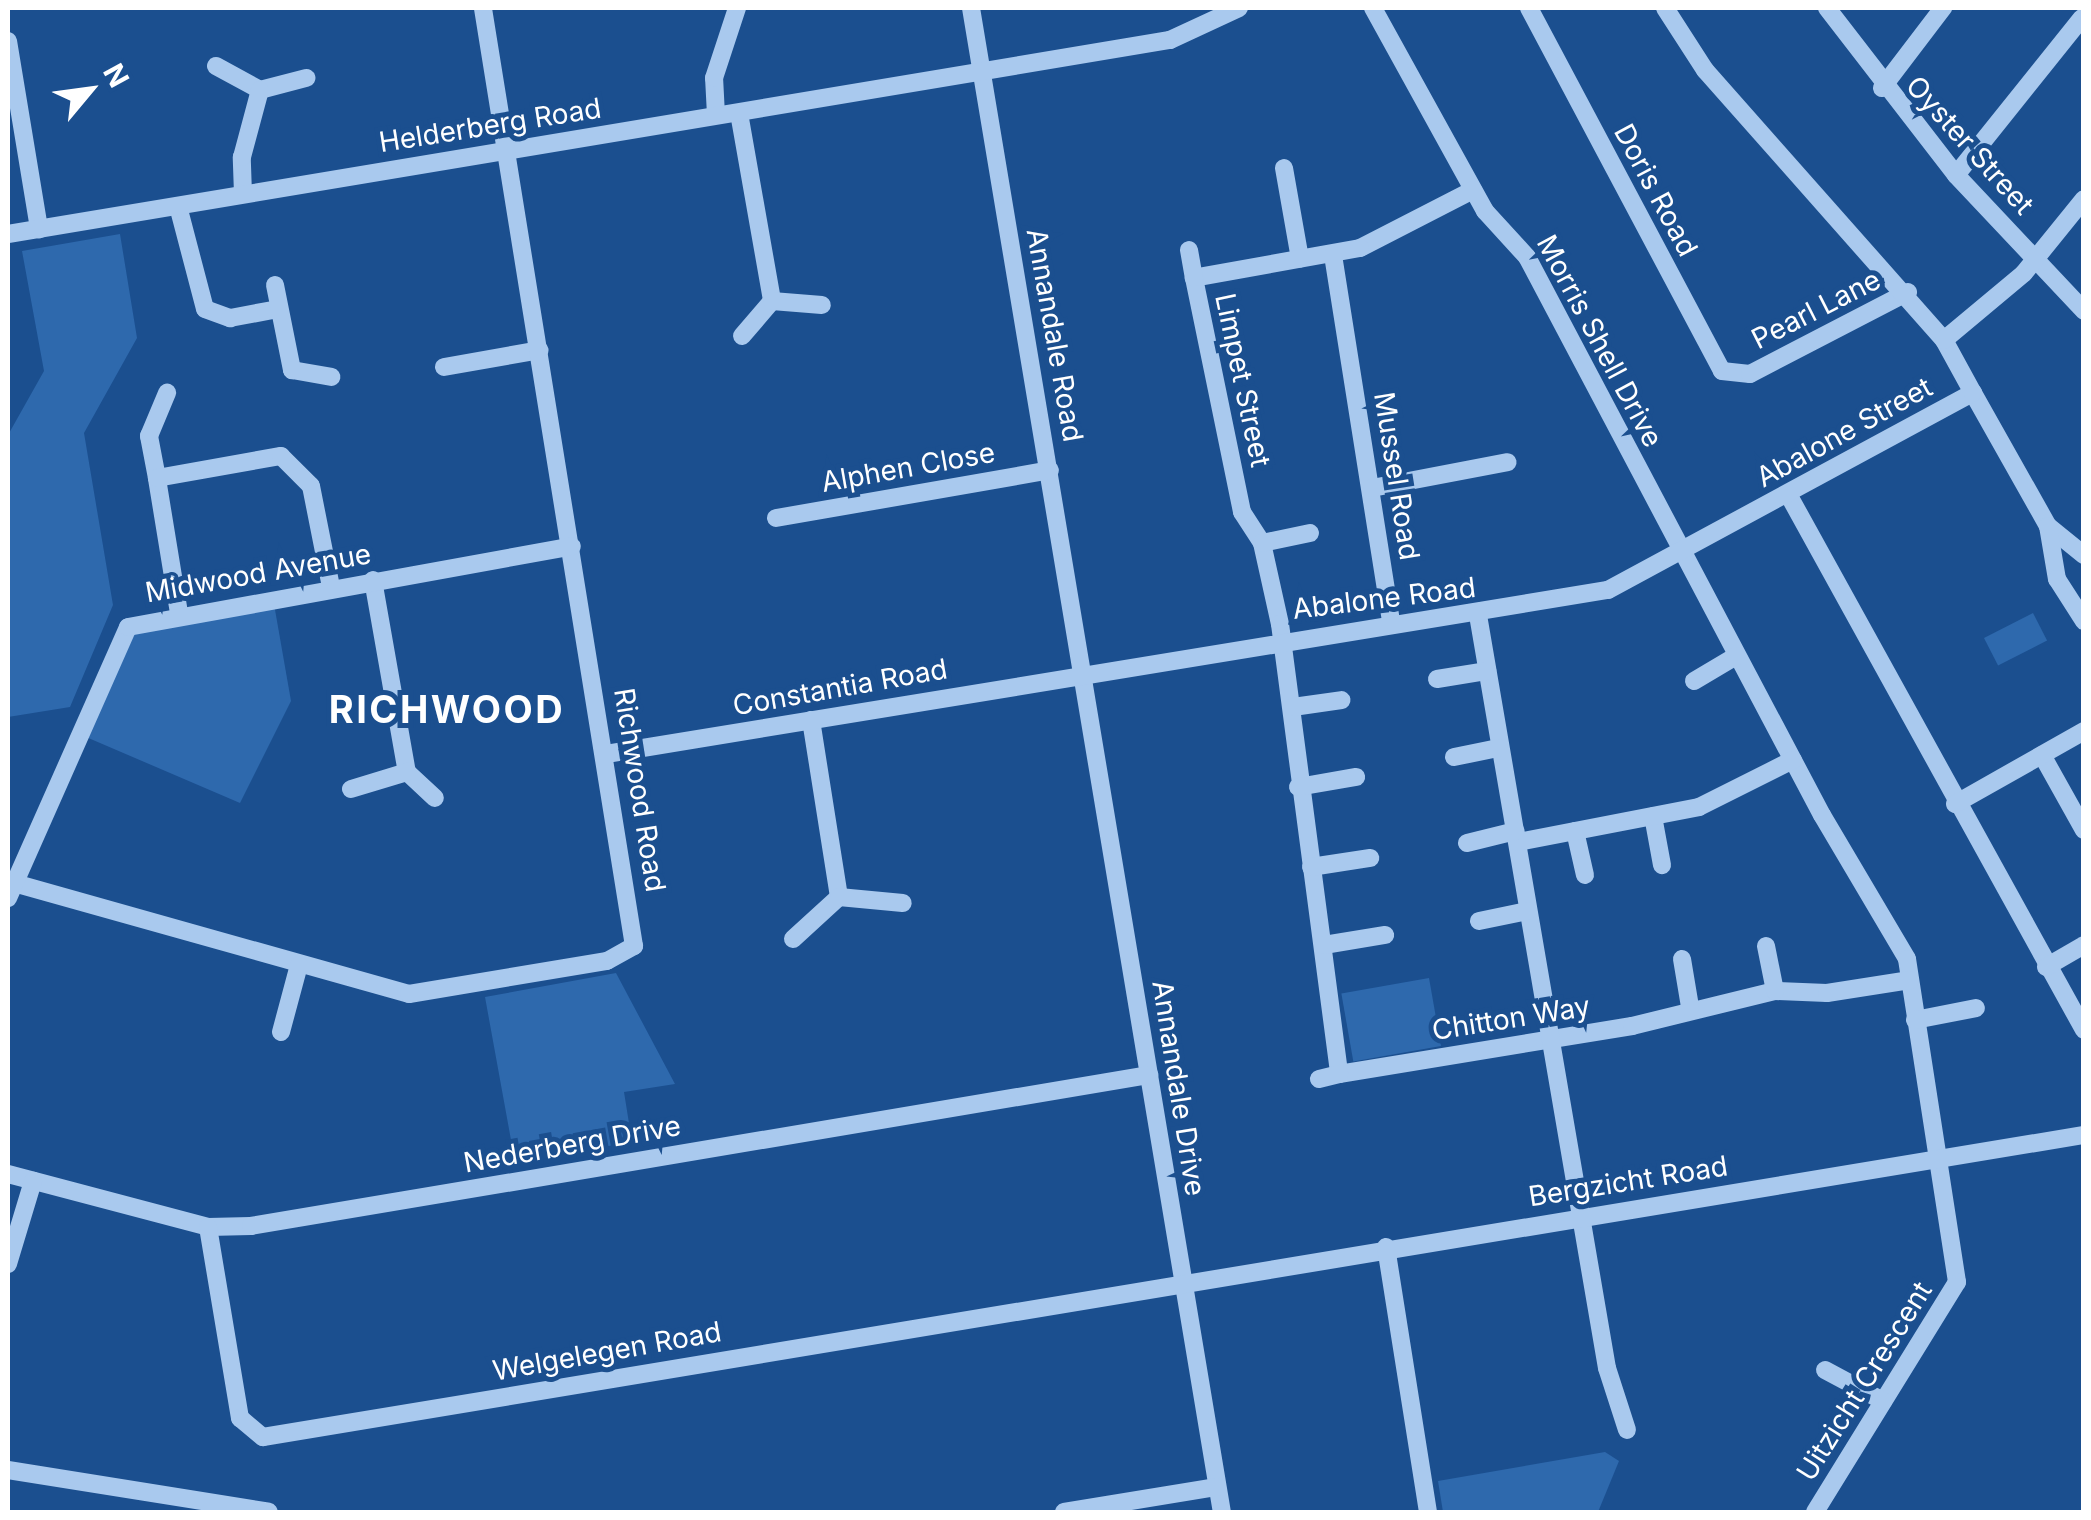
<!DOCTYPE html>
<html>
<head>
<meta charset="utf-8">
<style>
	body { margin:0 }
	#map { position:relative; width:2091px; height:1520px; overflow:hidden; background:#1b4f8f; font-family:Inter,sans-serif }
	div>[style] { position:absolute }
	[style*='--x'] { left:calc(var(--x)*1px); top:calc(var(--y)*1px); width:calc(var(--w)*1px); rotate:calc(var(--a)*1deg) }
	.green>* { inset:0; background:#2e69ad; transform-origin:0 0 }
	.minor>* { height:18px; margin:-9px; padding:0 9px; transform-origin:9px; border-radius:9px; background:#a9c9ee }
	span { translate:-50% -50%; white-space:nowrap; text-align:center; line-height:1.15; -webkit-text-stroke:10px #1b4f8f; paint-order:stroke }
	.street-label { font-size:28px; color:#fff }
	.district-label { font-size:38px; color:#fff; font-weight:700; letter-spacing:2.5px }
	.frame { position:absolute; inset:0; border:10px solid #fff; pointer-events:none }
	.north { position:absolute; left:40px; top:40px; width:100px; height:100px; -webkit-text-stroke:8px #1b4f8f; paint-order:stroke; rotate:61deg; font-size:28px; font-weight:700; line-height:40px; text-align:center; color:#fff }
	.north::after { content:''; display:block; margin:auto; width:35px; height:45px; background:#fff; clip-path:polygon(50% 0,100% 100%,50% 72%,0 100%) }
</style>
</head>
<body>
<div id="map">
	<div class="green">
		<div style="clip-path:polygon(120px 234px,137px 338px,84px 433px,113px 605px,70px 707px,8px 717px,8px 435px,44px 371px,22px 251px)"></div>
		<div style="clip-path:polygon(274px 604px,291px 701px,240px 803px,86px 737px,136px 631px)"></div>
		<div style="left:2033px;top:613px;width:31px;height:55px;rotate:63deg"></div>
		<div style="clip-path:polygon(616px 973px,675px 1084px,624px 1092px,632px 1142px,515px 1162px,485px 997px)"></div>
		<div style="left:1429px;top:978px;width:69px;height:89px;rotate:80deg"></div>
		<div style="clip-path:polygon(1605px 1452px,1619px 1461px,1598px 1512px,1443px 1512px,1438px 1481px)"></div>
	</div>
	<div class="minor">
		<div style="--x:971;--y:8;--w:1525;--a:80.53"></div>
		<div style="--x:1373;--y:8;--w:232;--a:61.1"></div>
		<div style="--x:1485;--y:211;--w:62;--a:47.6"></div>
		<div style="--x:1527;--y:257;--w:631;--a:62.14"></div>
		<div style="--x:1822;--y:815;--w:167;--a:59.4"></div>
		<div style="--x:1907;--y:959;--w:327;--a:81.2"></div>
		<div style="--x:1957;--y:1282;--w:270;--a:121.7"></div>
		<div style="--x:1529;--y:8;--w:411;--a:62"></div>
		<div style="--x:1722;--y:371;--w:28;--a:6"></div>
		<div style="--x:1750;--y:374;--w:178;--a:-27.4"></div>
		<div style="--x:1665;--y:8;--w:74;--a:57.2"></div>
		<div style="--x:1705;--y:70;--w:361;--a:48.5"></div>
		<div style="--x:1827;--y:8;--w:211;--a:52.3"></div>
		<div style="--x:1956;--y:175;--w:187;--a:46.7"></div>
		<div style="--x:8;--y:41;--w:191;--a:80.6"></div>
		<div style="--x:216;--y:66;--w:50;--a:28.6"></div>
		<div style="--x:260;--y:90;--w:48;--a:-14.6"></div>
		<div style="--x:1882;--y:88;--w:101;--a:-52.7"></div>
		<div style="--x:739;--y:113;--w:191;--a:80"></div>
		<div style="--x:772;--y:301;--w:46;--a:130.6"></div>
		<div style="--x:716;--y:115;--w:37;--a:-93"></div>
		<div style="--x:714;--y:78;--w:74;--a:-71.8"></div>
		<div style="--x:1284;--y:168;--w:92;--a:80"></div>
		<div style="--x:1956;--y:175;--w:201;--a:-51.3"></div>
		<div style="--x:1473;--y:190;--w:127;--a:152.8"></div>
		<div style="--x:1360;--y:248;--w:169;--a:169.8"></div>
		<div style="--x:1194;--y:278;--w:239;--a:78.4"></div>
		<div style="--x:1242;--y:512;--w:37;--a:57"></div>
		<div style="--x:1262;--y:543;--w:83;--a:77.5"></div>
		<div style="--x:1280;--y:624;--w:454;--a:82.5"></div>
		<div style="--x:1339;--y:1074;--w:297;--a:-9.3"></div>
		<div style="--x:1632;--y:1026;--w:147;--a:-13.8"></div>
		<div style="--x:1775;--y:991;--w:52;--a:2.2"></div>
		<div style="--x:1827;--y:993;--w:84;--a:-8.9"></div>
		<div style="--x:243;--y:194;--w:37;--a:-92"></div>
		<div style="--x:242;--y:157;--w:69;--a:-75"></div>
		<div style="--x:178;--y:206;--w:106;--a:75.3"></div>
		<div style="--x:205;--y:309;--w:27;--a:20"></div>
		<div style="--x:230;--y:318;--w:49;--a:-10.6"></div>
		<div style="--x:8;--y:234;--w:1178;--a:-9.48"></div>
		<div style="--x:1170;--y:40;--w:76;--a:-24.9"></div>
		<div style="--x:1189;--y:250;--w:28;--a:80"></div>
		<div style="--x:1333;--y:255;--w:373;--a:81"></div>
		<div style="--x:275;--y:285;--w:87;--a:78.7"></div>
		<div style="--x:292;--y:370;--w:40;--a:10"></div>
		<div style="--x:772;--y:301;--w:50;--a:4.6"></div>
		<div style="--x:444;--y:367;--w:97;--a:-10"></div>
		<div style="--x:1973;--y:393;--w:153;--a:60.6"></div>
		<div style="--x:2048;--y:526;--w:46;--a:38.9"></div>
		<div style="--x:157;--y:478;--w:43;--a:-100.8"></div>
		<div style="--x:149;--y:436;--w:47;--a:-67.3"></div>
		<div style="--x:1372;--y:488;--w:138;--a:-10.8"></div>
		<div style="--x:1788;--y:494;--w:612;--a:61.09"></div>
		<div style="--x:776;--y:518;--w:278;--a:-9.9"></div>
		<div style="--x:2048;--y:526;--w:54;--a:80.4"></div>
		<div style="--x:2057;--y:579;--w:50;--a:57.3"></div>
		<div style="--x:1262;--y:543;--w:49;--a:-11.8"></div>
		<div style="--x:373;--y:580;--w:195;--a:80"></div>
		<div style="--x:407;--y:772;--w:38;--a:43"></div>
		<div style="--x:179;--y:613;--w:137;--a:-99.3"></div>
		<div style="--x:157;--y:478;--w:126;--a:-10.1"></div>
		<div style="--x:281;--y:456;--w:42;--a:45"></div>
		<div style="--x:311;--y:486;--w:103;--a:78.8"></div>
		<div style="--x:1478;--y:615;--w:764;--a:80.28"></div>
		<div style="--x:1607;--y:1368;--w:65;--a:72.1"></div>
		<div style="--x:1437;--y:679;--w:51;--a:-9.1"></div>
		<div style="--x:1694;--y:681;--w:49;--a:-30.8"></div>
		<div style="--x:1293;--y:707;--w:49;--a:-8.1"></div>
		<div style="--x:811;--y:720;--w:179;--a:81"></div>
		<div style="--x:606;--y:754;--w:1015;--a:-9.3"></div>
		<div style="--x:1608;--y:590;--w:415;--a:-28.4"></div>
		<div style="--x:1973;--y:393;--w:60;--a:-118.7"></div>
		<div style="--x:1944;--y:340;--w:104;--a:-39.9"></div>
		<div style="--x:2024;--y:273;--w:95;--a:-51"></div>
		<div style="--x:2042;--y:755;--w:86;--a:60.8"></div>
		<div style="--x:1454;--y:757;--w:45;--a:-11.6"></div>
		<div style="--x:1298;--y:787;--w:59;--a:-9.8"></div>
		<div style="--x:351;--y:789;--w:59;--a:-16.9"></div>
		<div style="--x:1955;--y:804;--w:148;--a:-29.5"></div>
		<div style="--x:1653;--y:816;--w:50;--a:79.6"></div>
		<div style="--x:1575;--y:831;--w:45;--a:77.2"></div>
		<div style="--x:1518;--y:842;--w:184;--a:-10.9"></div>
		<div style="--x:1699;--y:807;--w:105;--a:-26.6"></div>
		<div style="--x:1467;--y:843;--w:50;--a:-13.8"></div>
		<div style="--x:1311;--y:867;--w:60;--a:-8.7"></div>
		<div style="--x:14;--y:883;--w:410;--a:15.7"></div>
		<div style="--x:409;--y:994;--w:201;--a:-9.5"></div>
		<div style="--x:607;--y:961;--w:31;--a:-29"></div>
		<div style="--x:634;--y:946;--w:950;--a:-99.15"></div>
		<div style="--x:8;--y:898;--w:296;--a:-66.1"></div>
		<div style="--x:128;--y:627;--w:451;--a:-10.3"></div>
		<div style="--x:1479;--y:921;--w:49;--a:-11.8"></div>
		<div style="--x:793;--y:939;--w:62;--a:-42.4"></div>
		<div style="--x:839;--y:897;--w:64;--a:5.4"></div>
		<div style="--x:1324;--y:945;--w:62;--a:-9.3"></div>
		<div style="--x:1766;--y:946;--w:46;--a:78.7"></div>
		<div style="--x:1682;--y:959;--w:49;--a:80.5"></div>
		<div style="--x:2046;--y:967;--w:44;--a:-30.1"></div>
		<div style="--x:1915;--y:1020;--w:62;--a:-11.1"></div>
		<div style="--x:281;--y:1032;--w:69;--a:-75"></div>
		<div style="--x:1319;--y:1079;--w:21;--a:-14"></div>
		<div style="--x:8;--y:1174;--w:207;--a:14.8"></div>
		<div style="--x:208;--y:1227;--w:43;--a:-1.3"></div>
		<div style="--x:251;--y:1226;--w:911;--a:-9.55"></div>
		<div style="--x:208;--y:1227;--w:194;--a:80.5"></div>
		<div style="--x:240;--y:1418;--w:30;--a:40"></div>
		<div style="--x:263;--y:1437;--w:1846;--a:-9.42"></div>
		<div style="--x:1386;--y:1247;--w:268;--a:81"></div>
		<div style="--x:8;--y:1264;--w:87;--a:-73.2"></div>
		<div style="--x:1825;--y:1370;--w:66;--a:28.1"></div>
		<div style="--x:8;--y:1470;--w:264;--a:9.1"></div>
		<div style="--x:1064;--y:1512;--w:155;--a:-9.3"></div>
	</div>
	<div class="street-label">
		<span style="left:490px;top:125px;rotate:-9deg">Helderberg Road</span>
		<span style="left:1970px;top:145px;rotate:48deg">Oyster Street</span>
		<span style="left:1656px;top:190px;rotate:62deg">Doris Road</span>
		<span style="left:1816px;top:309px;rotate:-27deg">Pearl Lane</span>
		<span style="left:1055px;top:335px;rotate:80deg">Annandale Road</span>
		<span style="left:1600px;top:341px;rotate:62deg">Morris Shell Drive</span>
		<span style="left:1243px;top:380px;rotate:78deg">Limpet Street</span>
		<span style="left:1844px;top:432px;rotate:-29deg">Abalone Street</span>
		<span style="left:908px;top:467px;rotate:-10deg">Alphen Close</span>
		<span style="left:1397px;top:476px;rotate:81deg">Mussel Road</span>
		<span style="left:258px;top:573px;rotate:-10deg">Midwood Avenue</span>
		<span style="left:1384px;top:598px;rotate:-7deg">Abalone Road</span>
		<span style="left:840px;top:687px;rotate:-10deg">Constantia Road</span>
		<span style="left:640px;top:790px;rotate:81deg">Richwood Road</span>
		<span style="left:1511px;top:1018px;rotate:-9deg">Chitton Way</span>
		<span style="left:1179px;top:1088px;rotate:81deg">Annandale Drive</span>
		<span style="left:572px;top:1144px;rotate:-10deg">Nederberg Drive</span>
		<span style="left:1628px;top:1181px;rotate:-9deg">Bergzicht Road</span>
		<span style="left:607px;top:1351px;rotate:-10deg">Welgelegen Road</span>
		<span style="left:1864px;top:1381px;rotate:-58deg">Uitzicht Crescent</span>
	</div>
	<div class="district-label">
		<span style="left:447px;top:710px">RICHWOOD</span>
	</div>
	<div class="frame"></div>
	<div class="north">N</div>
</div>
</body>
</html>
